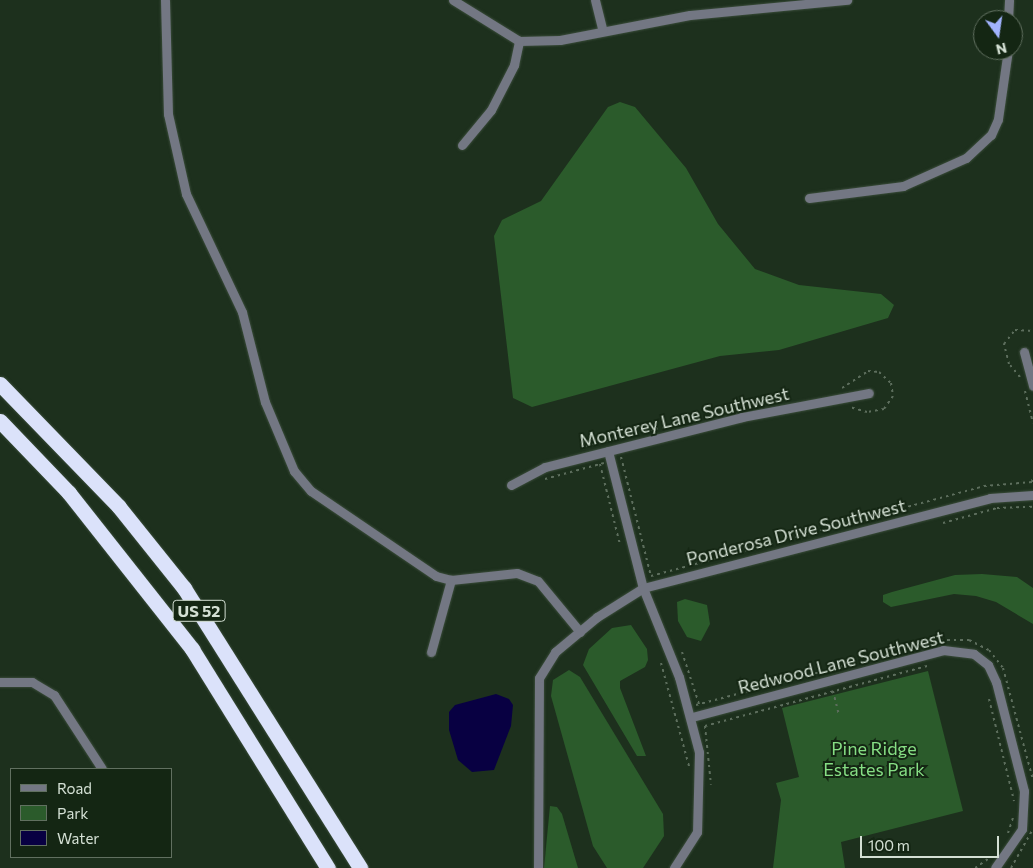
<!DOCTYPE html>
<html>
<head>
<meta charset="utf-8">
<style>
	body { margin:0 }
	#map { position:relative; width:1033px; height:868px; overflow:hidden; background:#1d301d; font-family:Commissioner,sans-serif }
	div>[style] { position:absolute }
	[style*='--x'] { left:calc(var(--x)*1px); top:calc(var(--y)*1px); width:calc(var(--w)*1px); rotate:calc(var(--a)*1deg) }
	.green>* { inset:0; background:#2b5b2b }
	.water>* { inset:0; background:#080042 }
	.path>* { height:2px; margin-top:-1px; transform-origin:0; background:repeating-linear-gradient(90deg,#5d6e5d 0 2.5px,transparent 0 6.5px) }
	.roads { filter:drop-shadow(0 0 1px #3a4c3a) drop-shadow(0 0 1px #3a4c3a) }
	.minor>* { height:9px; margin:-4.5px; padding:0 4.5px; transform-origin:4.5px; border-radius:4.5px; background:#737783 }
	.motorway>* { height:15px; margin:-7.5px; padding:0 7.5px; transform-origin:7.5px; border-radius:7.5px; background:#dbe2fa }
	span { translate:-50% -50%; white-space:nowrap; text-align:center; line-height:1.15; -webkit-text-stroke:4px #142613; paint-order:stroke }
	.shield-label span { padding:1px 4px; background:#142613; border:1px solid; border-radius:4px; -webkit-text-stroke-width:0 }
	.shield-label { font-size:16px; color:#d4e0d4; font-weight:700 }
	.street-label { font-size:18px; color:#d4e0d4 }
	.park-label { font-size:18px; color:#86de84 }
	.legend { position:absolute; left:10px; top:768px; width:162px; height:90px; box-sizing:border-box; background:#142613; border:1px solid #617060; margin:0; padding:6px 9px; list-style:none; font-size:15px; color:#d4e0d4 }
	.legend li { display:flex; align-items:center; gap:10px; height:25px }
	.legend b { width:25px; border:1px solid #617060 }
	.north { position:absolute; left:973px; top:10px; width:50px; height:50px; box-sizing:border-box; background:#142613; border:1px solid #617060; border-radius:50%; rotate:166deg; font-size:14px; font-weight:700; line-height:20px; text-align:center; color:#d4e0d4 }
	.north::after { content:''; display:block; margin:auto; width:18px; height:22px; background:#a1b3fd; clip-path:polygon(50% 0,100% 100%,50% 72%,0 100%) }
	.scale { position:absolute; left:860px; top:836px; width:139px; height:22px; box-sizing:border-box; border:2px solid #d4e0d4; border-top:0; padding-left:6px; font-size:15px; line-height:18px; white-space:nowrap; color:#d4e0d4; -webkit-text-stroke:4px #142613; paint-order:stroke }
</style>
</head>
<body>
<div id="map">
	<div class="green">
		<div style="clip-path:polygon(620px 102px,635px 107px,686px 168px,718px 224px,755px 269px,799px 285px,881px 294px,894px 305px,888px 318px,779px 350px,720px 356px,532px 407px,513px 398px,494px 236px,502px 220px,541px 201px,608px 107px)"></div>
		<div style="clip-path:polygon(982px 574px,1017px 577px,1033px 588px,1033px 624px,996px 602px,976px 596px,954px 594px,891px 607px,883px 602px,883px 595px,892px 592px,955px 575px)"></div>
		<div style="clip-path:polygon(685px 599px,707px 605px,710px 624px,701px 641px,687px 637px,678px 621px,677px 602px)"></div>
		<div style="clip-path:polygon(631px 625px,647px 649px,648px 660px,645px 667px,620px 681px,620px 688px,646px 756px,637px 756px,583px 665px,589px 649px,612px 628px)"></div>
		<div style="clip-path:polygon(569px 670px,580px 677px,663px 814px,664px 836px,643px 868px,607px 868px,593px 846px,551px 696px,553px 680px)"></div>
		<div style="clip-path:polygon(928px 671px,963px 811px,841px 842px,845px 868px,773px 868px,781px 800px,776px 783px,799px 777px,782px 708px)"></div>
		<div style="clip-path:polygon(550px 806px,557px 807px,562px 814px,578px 868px,544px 868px)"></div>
	</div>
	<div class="water">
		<div style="clip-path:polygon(496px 694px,509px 699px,513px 705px,511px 726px,494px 770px,472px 772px,458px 760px,449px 730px,449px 712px,455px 705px)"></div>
	</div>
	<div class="path">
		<div style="--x:1020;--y:377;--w:17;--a:-130"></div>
		<div style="--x:1009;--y:364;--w:21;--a:-104"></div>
		<div style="--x:1004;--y:344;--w:18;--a:-52"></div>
		<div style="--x:1015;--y:330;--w:18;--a:3"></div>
		<div style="--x:842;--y:388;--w:31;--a:-33"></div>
		<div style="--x:868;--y:371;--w:11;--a:5"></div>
		<div style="--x:879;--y:372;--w:16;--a:43"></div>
		<div style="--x:891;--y:383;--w:13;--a:81"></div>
		<div style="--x:893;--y:396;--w:16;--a:125"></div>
		<div style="--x:884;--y:409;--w:17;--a:170"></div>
		<div style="--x:867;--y:412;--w:19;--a:-164"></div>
		<div style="--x:1025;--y:391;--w:33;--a:76"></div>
		<div style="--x:586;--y:446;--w:93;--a:-13.7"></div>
		<div style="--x:621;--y:457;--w:123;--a:75.9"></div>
		<div style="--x:651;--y:576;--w:345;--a:-15.1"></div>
		<div style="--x:984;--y:486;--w:49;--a:-4.7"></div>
		<div style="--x:600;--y:464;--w:83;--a:76.1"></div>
		<div style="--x:545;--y:479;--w:61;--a:-15.2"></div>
		<div style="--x:1032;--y:482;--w:6;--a:-81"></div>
		<div style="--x:943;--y:523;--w:56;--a:-15.5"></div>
		<div style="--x:997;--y:508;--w:36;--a:-2"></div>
		<div style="--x:682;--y:652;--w:55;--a:71.9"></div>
		<div style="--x:661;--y:663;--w:107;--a:74.8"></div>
		<div style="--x:833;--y:691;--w:25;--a:76"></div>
		<div style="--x:989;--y:699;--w:105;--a:76.2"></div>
		<div style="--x:696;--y:705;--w:253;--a:-14.9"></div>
		<div style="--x:941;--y:640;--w:28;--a:0"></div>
		<div style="--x:969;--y:640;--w:22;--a:27"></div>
		<div style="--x:989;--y:650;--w:23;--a:52"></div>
		<div style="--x:1003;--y:668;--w:116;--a:75"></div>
		<div style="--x:705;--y:726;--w:230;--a:-15.1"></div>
		<div style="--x:705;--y:726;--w:59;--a:84.2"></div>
		<div style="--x:1008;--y:833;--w:16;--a:-72"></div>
		<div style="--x:975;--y:868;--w:19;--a:-35"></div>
		<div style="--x:1011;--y:868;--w:45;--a:-60.6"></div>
	</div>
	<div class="roads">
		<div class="minor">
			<div style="--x:165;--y:0;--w:114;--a:88.5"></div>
			<div style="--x:168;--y:114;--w:82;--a:77.3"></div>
			<div style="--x:186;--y:194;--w:131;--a:64.6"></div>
			<div style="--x:242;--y:312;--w:93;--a:75.7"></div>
			<div style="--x:265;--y:402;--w:75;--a:67.2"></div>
			<div style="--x:294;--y:471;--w:26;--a:50"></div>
			<div style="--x:311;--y:491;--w:151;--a:34.2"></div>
			<div style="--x:436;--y:576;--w:16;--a:15"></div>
			<div style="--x:451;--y:580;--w:66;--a:-6.1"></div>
			<div style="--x:517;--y:573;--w:22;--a:21"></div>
			<div style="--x:538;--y:581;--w:66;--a:50.5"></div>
			<div style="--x:453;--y:0;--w:78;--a:31.8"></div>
			<div style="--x:519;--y:41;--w:41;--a:-1.4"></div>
			<div style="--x:560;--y:40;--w:132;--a:-10.9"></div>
			<div style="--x:690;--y:15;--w:158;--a:-5.5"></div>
			<div style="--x:595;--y:0;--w:32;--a:76"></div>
			<div style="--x:1008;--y:20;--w:20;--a:-87"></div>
			<div style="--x:462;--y:145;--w:45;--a:-50.4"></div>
			<div style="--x:491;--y:110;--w:51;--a:-62.9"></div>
			<div style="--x:514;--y:65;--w:25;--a:-78"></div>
			<div style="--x:809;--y:198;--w:95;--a:-7.3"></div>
			<div style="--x:903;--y:186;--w:69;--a:-24"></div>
			<div style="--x:966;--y:158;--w:34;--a:-43"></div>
			<div style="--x:991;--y:135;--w:17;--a:-66"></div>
			<div style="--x:998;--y:119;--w:70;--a:-81.8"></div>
			<div style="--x:1024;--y:352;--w:35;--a:75"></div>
			<div style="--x:608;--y:451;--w:141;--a:75.7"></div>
			<div style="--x:643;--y:588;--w:96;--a:68"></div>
			<div style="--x:679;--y:677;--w:78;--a:75.1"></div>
			<div style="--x:699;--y:752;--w:80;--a:91.4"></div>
			<div style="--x:697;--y:832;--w:43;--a:122.6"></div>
			<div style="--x:511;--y:485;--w:38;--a:-28"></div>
			<div style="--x:545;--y:467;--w:203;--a:-14.2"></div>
			<div style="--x:742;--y:417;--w:129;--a:-10.7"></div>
			<div style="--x:431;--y:652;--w:75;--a:-74.5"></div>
			<div style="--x:0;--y:682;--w:32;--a:0"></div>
			<div style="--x:32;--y:682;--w:26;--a:31"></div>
			<div style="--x:54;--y:695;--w:88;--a:57"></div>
			<div style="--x:692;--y:717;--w:260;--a:-14.9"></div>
			<div style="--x:943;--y:650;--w:31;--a:7"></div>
			<div style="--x:974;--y:654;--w:18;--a:38"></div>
			<div style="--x:988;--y:665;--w:19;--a:65"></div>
			<div style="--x:996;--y:682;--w:113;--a:75.6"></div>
			<div style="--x:1024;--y:791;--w:38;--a:93"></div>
			<div style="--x:1022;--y:829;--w:47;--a:124.7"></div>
			<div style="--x:538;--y:868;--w:190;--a:-89.7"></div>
			<div style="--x:539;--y:678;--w:31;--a:-58"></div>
			<div style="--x:555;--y:652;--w:55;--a:-39.8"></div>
			<div style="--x:597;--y:617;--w:54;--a:-32.2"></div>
			<div style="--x:643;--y:588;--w:358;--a:-14.5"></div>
			<div style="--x:990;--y:498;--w:43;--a:-4"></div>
		</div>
		<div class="motorway">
			<div style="--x:0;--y:384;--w:171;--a:45.9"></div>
			<div style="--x:119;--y:507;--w:104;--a:51.3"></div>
			<div style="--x:184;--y:588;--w:331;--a:57.8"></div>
			<div style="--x:0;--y:421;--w:100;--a:46.2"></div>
			<div style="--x:69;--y:493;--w:199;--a:51.7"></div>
			<div style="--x:192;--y:649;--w:258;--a:58.2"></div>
		</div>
	</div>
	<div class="shield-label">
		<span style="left:199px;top:611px">US 52</span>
	</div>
	<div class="street-label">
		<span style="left:684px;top:417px;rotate:-13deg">Monterey Lane Southwest</span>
		<span style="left:796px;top:532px;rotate:-14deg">Ponderosa Drive Southwest</span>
		<span style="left:841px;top:662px;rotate:-14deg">Redwood Lane Southwest</span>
	</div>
	<div class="park-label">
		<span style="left:874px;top:759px">Pine Ridge<br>Estates Park</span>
	</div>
	<ul class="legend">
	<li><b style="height:6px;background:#737783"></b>Road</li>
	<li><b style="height:14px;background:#2b5b2b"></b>Park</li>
	<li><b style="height:14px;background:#080042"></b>Water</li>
	</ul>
	<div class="north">N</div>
	<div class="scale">100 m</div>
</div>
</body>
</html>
